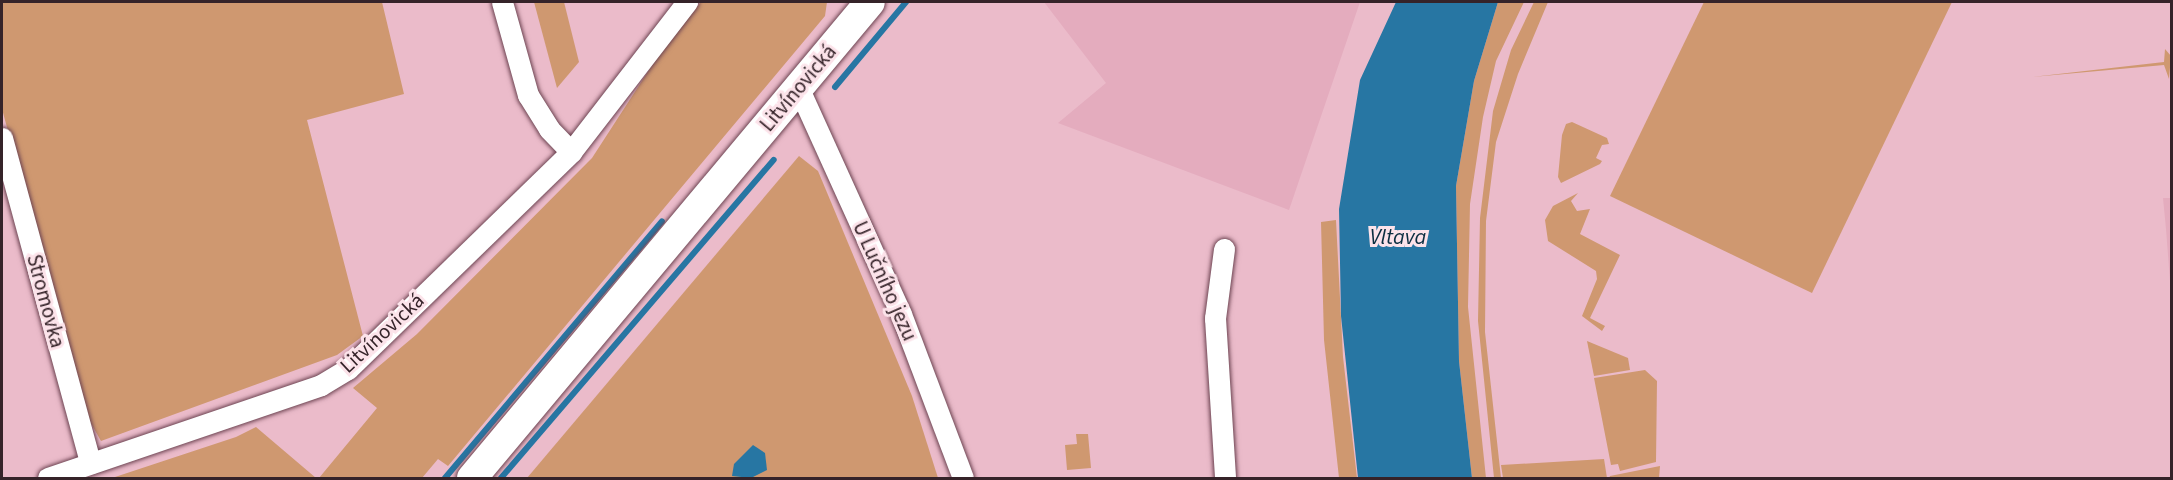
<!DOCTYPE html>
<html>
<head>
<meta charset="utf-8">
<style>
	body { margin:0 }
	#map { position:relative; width:2173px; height:480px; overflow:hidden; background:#ebbbca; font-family:"Source Sans 3",sans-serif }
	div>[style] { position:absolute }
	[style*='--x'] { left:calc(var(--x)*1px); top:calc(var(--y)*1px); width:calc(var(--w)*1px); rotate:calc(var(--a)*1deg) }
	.built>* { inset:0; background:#e4acbe }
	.green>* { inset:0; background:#cf9870 }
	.water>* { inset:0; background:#2776a3 }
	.stream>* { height:6px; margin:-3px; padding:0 3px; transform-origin:3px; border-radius:3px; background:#2776a3 }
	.roads { filter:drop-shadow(0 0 2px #6d4452) drop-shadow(0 0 2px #6d4452) }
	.street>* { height:21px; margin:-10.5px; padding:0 10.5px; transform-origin:10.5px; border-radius:10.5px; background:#fff }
	.secondary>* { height:30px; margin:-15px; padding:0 15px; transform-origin:15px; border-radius:15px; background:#fff }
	span { translate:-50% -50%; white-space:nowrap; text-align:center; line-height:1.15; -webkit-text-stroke:6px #fce3ea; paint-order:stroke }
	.street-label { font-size:21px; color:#352329 }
	.water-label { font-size:22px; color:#0b2e41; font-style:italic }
	.frame { position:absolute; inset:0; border:3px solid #352329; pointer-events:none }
</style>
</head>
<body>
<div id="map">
	<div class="built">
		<div style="clip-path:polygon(1044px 2px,1360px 2px,1289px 210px,1058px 123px,1106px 83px)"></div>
		<div style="clip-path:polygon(2163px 198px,2171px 198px,2171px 294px,2166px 229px)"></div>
	</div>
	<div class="green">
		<div style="clip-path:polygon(2px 2px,382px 2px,404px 94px,307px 120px,363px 336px,337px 355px,101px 441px,84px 411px,2px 109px)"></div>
		<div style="clip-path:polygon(534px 2px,564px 2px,579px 62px,557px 88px)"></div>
		<div style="clip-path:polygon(701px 2px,827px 2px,825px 16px,448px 466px,438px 459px,422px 478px,319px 478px,377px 408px,353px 388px,417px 334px,592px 158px,662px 50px)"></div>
		<div style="clip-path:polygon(1498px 2px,1524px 2px,1496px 61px,1483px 117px,1470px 204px,1468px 307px,1486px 478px,1472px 478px,1459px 361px,1456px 186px,1474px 81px)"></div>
		<div style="clip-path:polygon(1534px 2px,1548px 2px,1518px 74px,1496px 142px,1486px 221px,1485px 332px,1501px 478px,1494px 478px,1478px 321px,1480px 218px,1493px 111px,1511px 50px)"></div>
		<div style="clip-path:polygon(1704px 2px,1952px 2px,1812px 293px,1610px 196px)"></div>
		<div style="clip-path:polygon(2165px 49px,2171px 56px,2169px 79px,2164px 65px,2032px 77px,2164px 62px)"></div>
		<div style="clip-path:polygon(1572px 122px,1607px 138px,1609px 144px,1602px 145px,1596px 158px,1602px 161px,1600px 164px,1561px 183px,1558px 177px,1562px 135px,1566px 124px)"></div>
		<div style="clip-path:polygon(799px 156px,818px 171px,912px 396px,938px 478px,527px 478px)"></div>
		<div style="clip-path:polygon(1578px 193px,1571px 201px,1577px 211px,1590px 209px,1580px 234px,1620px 255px,1590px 318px,1605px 326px,1602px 331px,1582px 316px,1597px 279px,1596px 271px,1548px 241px,1545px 220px,1553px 206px)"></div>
		<div style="clip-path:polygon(1336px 220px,1343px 357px,1357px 478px,1339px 478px,1324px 340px,1321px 222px)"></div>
		<div style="clip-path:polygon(1587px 341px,1628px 358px,1630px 370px,1594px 376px)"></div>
		<div style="clip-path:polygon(1645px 370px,1657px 381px,1656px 462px,1620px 471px,1618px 464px,1611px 465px,1594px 378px)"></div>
		<div style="clip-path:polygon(256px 427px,316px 478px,112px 478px,236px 437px)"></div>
		<div style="clip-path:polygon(1076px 434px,1088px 434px,1091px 468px,1067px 470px,1065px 445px,1077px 444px)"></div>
		<div style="clip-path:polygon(1604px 459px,1607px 478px,1503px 478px,1501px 465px)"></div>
		<div style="clip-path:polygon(1660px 466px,1659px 478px,1609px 478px,1610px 476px)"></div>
	</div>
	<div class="water">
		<div style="clip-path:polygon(1396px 2px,1498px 2px,1474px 81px,1456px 186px,1459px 361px,1472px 478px,1358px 478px,1341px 316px,1339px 209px,1360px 80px)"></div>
		<div style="clip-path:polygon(753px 445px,765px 453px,767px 470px,751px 478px,732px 476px,734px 464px)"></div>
	</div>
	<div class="stream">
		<div style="--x:835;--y:87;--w:111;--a:-50.1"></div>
		<div style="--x:445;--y:478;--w:336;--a:-49.8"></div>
		<div style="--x:501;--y:478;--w:419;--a:-49.4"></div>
	</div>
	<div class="roads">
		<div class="street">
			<div style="--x:502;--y:2;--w:97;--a:74.4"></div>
			<div style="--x:528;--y:95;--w:40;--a:58"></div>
			<div style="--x:549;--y:129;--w:32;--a:46"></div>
			<div style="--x:798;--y:87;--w:249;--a:65.6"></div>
			<div style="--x:901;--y:314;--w:175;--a:69.3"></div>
			<div style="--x:2;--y:138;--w:337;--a:74.8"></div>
			<div style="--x:1224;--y:249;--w:70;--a:97.4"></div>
			<div style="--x:1215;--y:318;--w:160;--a:86.4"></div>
			<div style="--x:48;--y:478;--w:288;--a:-18.8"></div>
			<div style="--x:321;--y:385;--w:31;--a:-31"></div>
			<div style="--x:348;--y:369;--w:311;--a:-44.2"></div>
			<div style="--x:571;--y:152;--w:190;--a:-52.3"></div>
		</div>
		<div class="secondary">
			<div style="--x:472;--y:478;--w:620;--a:-50.1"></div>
		</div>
	</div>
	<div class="street-label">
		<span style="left:798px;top:88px;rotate:-50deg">Litvínovická</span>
		<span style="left:885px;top:281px;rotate:66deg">U Lučního jezu</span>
		<span style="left:46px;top:301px;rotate:75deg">Stromovka</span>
		<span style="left:382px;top:333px;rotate:-43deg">Litvínovická</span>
	</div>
	<div class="water-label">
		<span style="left:1398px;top:238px">Vltava</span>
	</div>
	<div class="frame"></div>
</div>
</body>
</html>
